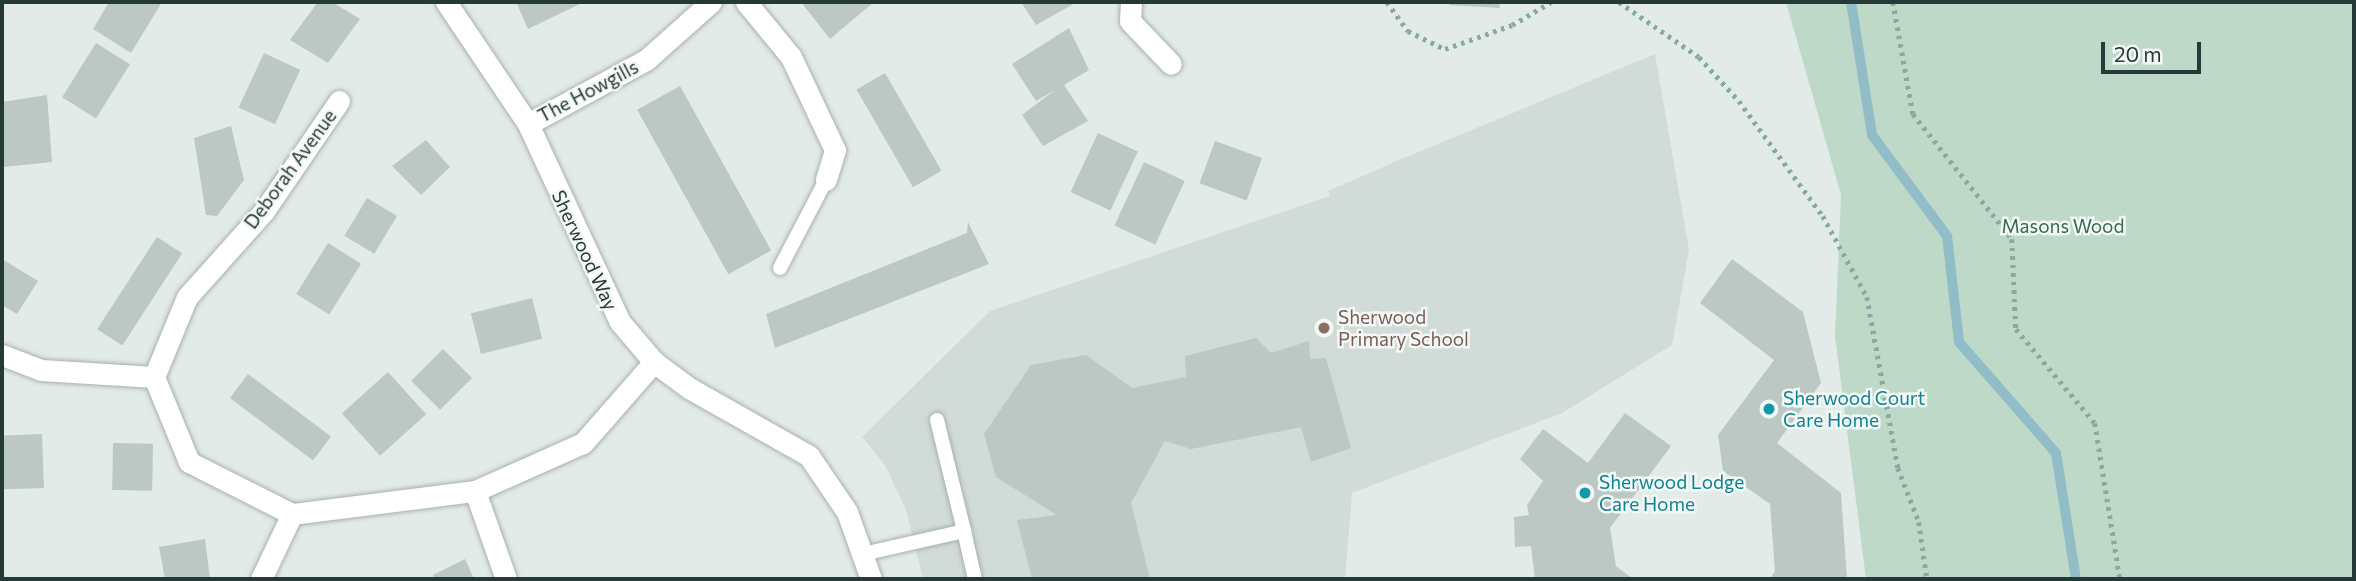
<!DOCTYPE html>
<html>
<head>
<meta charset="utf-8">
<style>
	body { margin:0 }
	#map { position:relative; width:2356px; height:581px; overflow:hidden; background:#e3ebe8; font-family:Commissioner,sans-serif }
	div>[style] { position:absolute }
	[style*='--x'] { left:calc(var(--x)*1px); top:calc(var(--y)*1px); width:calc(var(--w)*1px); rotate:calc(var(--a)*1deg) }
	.built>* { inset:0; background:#d1dbd7 }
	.green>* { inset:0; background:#bed9c7 }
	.stream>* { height:10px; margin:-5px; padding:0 5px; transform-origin:5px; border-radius:5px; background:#91bdc9 }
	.building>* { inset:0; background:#bbc8c4; transform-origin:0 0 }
	.path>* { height:4.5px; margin-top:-2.25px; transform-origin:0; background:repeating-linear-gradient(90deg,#87aba2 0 3.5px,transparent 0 8.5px) }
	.roads { filter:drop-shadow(0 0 2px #a6b2af) drop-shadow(0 0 2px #a6b2af) }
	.lane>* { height:14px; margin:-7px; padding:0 7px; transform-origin:7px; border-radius:7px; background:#fff }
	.street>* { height:21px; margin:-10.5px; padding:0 10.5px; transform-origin:10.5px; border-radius:10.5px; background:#fff }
	.secondary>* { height:21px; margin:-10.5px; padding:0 10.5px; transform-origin:10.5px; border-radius:10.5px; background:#fff }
	.dots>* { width:19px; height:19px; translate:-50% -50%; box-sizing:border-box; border:4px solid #f3f8f6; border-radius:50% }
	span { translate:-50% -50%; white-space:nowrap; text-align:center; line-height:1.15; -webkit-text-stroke:5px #f3f8f6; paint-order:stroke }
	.street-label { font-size:19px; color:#253a36 }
	.park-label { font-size:19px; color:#346c4d }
	.education-label { font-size:19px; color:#785e54 }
	.left { translate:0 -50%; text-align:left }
	.culture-label { font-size:19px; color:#0d838f }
	.frame { position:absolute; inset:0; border:4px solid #253a36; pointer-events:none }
	.scale { position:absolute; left:2101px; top:42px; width:100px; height:32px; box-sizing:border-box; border:4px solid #253a36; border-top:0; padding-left:9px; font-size:21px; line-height:24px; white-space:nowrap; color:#253a36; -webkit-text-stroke:5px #f3f8f6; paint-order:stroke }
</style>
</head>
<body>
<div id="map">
	<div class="built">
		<div style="clip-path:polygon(1655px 54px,1689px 250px,1672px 345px,1562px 413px,1352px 493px,1345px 579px,923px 579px,906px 510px,885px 465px,862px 437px,990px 311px,1330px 196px,1328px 191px,1404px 158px)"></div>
	</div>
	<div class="green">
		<div style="clip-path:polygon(1786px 2px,2354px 2px,2354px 579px,1866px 579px,1835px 336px,1841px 195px)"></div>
	</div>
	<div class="stream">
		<div style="--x:1851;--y:2;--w:135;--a:81"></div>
		<div style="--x:1872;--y:135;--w:126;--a:53.4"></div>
		<div style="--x:1947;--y:236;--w:107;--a:83.5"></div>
		<div style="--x:1959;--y:342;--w:147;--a:48.9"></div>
		<div style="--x:2056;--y:453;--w:128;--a:81"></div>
	</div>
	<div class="building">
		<div style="clip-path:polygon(109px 2px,162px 2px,131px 53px,93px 29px)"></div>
		<div style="clip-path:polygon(318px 2px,332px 2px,360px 19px,328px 63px,290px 40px)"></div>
		<div style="clip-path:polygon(516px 2px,584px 2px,528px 29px)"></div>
		<div style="clip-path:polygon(801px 2px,874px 2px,830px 39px)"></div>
		<div style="clip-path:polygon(1021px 2px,1077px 2px,1036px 25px)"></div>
		<div style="clip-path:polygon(1449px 2px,1499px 2px,1500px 8px,1449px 5px)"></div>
		<div style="clip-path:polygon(1069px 28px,1089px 70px,1064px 85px,1088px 121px,1043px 146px,1022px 115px,1055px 90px,1036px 101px,1012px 64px)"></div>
		<div style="left:96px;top:43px;width:40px;height:64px;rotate:32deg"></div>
		<div style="left:264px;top:53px;width:40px;height:60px;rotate:25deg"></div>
		<div style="left:885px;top:73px;width:113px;height:33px;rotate:60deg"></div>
		<div style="left:680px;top:86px;width:188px;height:49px;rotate:61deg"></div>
		<div style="clip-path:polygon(47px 95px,52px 162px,3px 167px,2px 102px)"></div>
		<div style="clip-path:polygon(231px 126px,244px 180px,217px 216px,206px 215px,194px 138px)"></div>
		<div style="left:1098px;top:133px;width:44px;height:65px;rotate:25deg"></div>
		<div style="clip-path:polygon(426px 140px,450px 167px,421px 195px,392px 166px)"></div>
		<div style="left:1215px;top:141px;width:50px;height:45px;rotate:20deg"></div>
		<div style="left:1144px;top:162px;width:45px;height:70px;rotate:25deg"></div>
		<div style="left:367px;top:198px;width:35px;height:44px;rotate:31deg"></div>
		<div style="clip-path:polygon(968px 222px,989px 264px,775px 348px,766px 314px,967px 233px)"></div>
		<div style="left:157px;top:237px;width:30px;height:110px;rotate:33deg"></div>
		<div style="left:328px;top:243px;width:39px;height:60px;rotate:32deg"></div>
		<div style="clip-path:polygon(2px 259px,38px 281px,17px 314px,2px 305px)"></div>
		<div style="clip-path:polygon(1732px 259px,1803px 312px,1821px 383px,1777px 443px,1841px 493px,1847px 579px,1770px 579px,1775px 571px,1770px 504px,1723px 471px,1718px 435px,1774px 360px,1700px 303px)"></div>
		<div style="left:532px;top:298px;width:42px;height:63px;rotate:76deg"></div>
		<div style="clip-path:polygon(1256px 338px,1271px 353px,1309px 341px,1310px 359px,1326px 358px,1351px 448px,1311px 462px,1301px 427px,1191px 449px,1165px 441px,1131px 503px,1150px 579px,1032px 579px,1017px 520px,1057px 515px,996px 477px,984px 434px,1031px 365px,1086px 355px,1132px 388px,1186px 377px,1185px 356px)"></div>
		<div style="left:443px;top:349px;width:41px;height:45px;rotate:45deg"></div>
		<div style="left:388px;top:372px;width:57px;height:62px;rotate:48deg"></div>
		<div style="left:248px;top:374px;width:104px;height:30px;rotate:37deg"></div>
		<div style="clip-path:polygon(1625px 413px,1671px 446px,1610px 528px,1616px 566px,1633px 579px,1535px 579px,1531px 546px,1515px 547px,1514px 517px,1529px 515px,1527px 505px,1543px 481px,1520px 459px,1543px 429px,1588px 463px)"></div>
		<div style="left:42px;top:434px;width:54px;height:40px;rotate:88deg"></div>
		<div style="left:113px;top:443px;width:40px;height:47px;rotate:1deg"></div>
		<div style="clip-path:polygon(205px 539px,210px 579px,165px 579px,159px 547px)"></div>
		<div style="clip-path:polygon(465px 559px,474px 579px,435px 579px,433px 575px)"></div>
	</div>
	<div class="path">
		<div style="--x:1387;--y:2;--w:36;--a:54"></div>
		<div style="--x:1408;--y:31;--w:41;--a:25.9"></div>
		<div style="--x:1445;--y:49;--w:71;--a:-19.7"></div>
		<div style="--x:1512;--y:25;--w:45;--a:-30.5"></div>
		<div style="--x:1619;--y:2;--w:97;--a:34.5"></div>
		<div style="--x:1699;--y:57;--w:59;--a:47.7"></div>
		<div style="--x:1739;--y:101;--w:142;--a:53.9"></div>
		<div style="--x:1823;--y:216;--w:92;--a:61.5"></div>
		<div style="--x:1867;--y:297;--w:174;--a:79.7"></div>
		<div style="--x:1898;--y:468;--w:58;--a:68.7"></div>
		<div style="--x:1919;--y:522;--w:58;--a:82"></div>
		<div style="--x:1893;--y:2;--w:114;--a:79.9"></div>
		<div style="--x:1913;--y:114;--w:159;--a:51.6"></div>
		<div style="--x:2012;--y:239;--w:90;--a:87.5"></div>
		<div style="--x:2016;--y:329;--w:123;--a:50"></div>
		<div style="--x:2095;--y:423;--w:158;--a:80.9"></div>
	</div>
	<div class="roads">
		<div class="lane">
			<div style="--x:780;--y:268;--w:99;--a:-62.4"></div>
			<div style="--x:937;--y:420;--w:114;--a:76.3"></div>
			<div style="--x:863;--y:554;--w:104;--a:-12.8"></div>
			<div style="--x:964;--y:531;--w:49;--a:77.1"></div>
		</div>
		<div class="street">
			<div style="--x:746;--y:2;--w:71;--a:50.7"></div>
			<div style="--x:791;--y:57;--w:103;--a:64.7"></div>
			<div style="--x:835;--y:150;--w:31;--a:107"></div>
			<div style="--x:1131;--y:2;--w:19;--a:93"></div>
			<div style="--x:1130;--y:21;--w:59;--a:46.4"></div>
			<div style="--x:339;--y:101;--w:133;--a:124.3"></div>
			<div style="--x:264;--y:211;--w:115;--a:131.8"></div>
			<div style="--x:187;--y:297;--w:87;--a:112.4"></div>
			<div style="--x:154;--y:377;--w:92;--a:67.6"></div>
			<div style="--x:189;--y:462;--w:115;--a:26.8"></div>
			<div style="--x:292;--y:514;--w:184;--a:-7.2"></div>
			<div style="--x:475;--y:491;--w:118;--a:-24"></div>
			<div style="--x:583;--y:443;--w:108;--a:-48.8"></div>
			<div style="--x:528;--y:124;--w:134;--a:-28.5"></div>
			<div style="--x:646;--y:60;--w:87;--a:-41.7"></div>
			<div style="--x:2;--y:355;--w:42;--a:21"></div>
			<div style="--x:41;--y:370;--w:113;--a:3.5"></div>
			<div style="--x:475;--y:491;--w:93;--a:70.6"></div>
			<div style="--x:261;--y:579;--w:72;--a:-64.5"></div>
		</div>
		<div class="secondary">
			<div style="--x:446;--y:2;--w:147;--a:56.1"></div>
			<div style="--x:528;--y:124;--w:218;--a:65.1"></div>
			<div style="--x:620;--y:322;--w:52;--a:49.6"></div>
			<div style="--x:654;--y:362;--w:44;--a:36.6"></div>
			<div style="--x:689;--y:388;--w:138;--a:29.5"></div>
			<div style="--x:809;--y:456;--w:68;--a:55.8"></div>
			<div style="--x:847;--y:512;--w:71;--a:70.3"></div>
		</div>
	</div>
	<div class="dots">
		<div style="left:1324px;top:328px;background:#8d6e63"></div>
		<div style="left:1769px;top:409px;background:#0f9aa8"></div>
		<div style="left:1585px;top:493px;background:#0f9aa8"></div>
	</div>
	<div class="street-label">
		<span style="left:588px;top:91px;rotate:-28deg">The Howgills</span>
		<span style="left:290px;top:169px;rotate:-54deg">Deborah Avenue</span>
		<span style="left:585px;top:250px;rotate:65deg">Sherwood Way</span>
	</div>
	<div class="park-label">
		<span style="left:2063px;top:226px">Masons Wood</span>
	</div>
	<div class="education-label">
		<span class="left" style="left:1338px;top:328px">Sherwood<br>Primary School</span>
	</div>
	<div class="culture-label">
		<span class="left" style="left:1783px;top:409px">Sherwood Court<br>Care Home</span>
		<span class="left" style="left:1599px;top:493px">Sherwood Lodge<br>Care Home</span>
	</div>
	<div class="frame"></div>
	<div class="scale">20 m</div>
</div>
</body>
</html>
